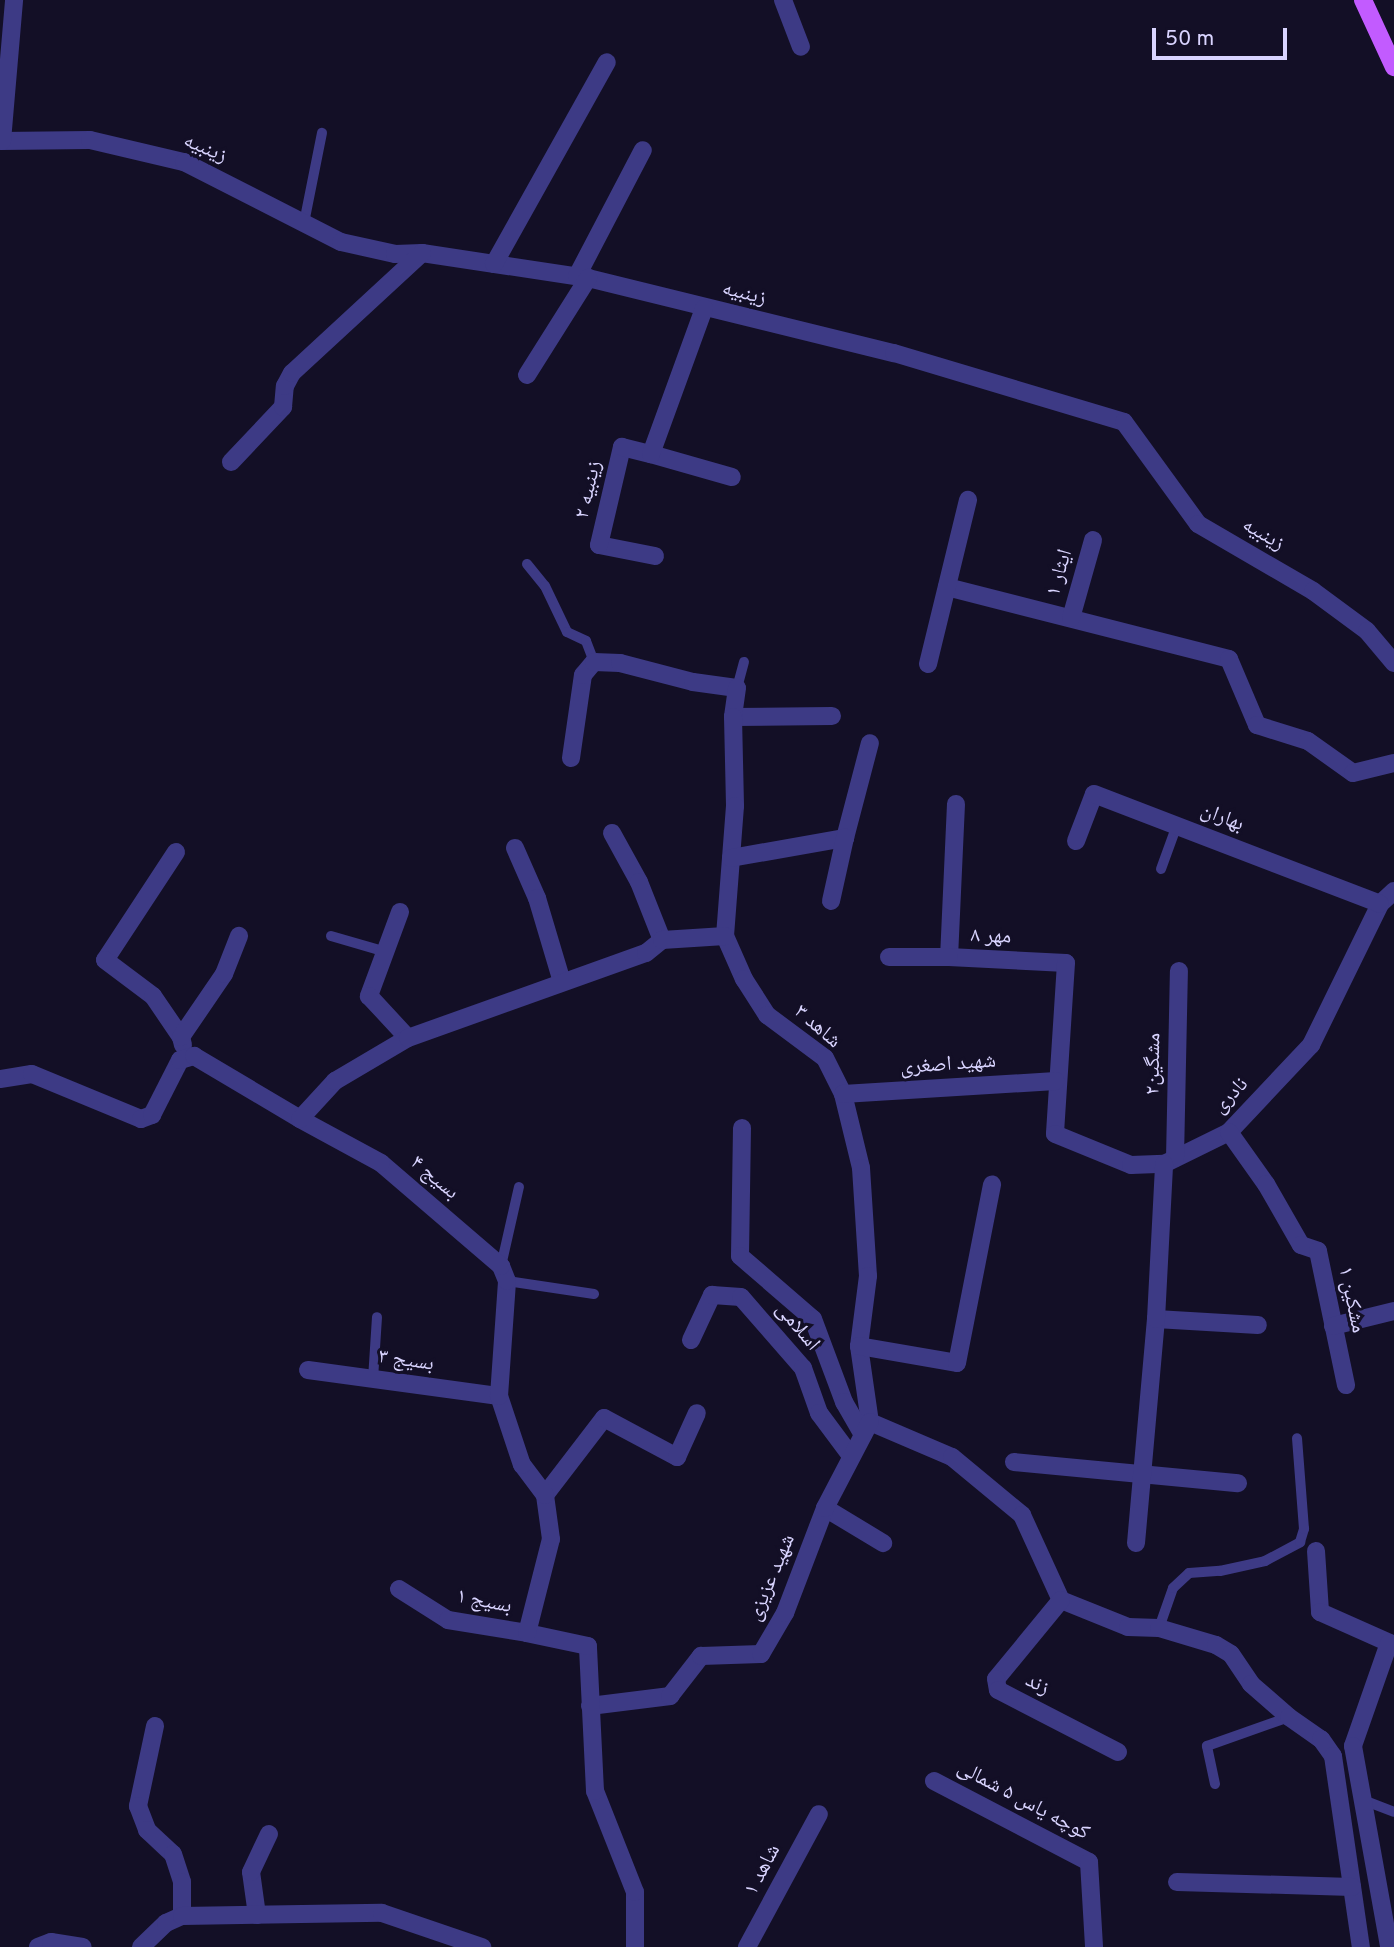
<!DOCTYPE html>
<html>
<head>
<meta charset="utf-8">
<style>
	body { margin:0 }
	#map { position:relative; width:1394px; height:1947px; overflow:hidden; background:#130f26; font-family:Overpass,"Noto Naskh Arabic",sans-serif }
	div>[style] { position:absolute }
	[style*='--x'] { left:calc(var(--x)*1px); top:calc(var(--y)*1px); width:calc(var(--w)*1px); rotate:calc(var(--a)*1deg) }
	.service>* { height:10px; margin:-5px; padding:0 5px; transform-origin:5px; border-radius:5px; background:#3d3a85 }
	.minor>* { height:18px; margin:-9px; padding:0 9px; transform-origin:9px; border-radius:9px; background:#3d3a85 }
	.tertiary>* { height:18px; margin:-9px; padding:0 9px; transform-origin:9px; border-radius:9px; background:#3d3a85 }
	.primary>* { height:18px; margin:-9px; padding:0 9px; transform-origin:9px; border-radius:9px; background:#c25bff }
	span { translate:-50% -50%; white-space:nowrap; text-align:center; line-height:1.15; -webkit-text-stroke:6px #130f26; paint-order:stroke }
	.street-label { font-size:21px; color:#d9d4ff }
	.scale { position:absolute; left:1152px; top:28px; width:135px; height:32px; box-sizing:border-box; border:4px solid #d9d4ff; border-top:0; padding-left:9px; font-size:21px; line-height:24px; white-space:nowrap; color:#d9d4ff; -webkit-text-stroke:5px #130f26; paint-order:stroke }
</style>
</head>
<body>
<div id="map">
	<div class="service">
		<div style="--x:304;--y:223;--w:92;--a:-78.7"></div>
		<div style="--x:527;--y:564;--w:28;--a:51"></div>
		<div style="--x:545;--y:586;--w:51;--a:64.4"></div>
		<div style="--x:567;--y:632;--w:21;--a:25"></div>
		<div style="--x:586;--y:641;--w:22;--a:69"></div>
		<div style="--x:737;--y:688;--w:27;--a:-75"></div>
		<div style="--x:1161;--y:869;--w:47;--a:-70"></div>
		<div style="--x:331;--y:936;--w:57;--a:16.2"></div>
		<div style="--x:501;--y:1266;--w:81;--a:-77.2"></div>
		<div style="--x:507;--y:1281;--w:88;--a:8.5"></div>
		<div style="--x:373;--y:1379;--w:62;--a:-86.3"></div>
		<div style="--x:1159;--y:1628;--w:42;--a:-70.7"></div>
		<div style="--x:1173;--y:1588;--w:22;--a:-43"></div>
		<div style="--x:1189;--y:1573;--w:31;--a:-4"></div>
		<div style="--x:1220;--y:1571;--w:46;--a:-12.5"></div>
		<div style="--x:1265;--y:1561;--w:40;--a:-28"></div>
		<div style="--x:1300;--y:1542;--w:14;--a:-73"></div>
		<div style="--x:1304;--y:1529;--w:91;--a:-94.4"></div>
		<div style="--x:1215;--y:1784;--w:39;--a:-102"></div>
		<div style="--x:1207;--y:1746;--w:87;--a:-19.5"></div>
		<div style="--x:1363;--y:1800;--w:33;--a:21"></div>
	</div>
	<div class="minor">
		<div style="--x:783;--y:0;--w:50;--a:69"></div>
		<div style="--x:0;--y:141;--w:90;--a:-0.6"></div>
		<div style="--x:90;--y:140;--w:97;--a:13.2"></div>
		<div style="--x:184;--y:162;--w:176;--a:27"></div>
		<div style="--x:341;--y:242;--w:55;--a:12.5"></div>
		<div style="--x:395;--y:254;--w:27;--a:-2"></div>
		<div style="--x:422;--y:253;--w:168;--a:8.6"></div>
		<div style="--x:588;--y:278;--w:315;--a:13.8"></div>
		<div style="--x:894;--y:353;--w:240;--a:16.7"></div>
		<div style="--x:1124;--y:422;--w:126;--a:54"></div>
		<div style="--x:1198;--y:524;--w:133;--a:30.2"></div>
		<div style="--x:1313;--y:591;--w:67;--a:36.5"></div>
		<div style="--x:1367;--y:631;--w:42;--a:49.8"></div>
		<div style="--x:2;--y:141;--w:142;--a:-85.1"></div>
		<div style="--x:494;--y:264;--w:231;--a:-60.8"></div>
		<div style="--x:577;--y:276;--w:142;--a:-62.4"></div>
		<div style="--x:527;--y:375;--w:115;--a:-57.8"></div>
		<div style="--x:651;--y:454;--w:84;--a:15.9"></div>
		<div style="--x:231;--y:462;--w:76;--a:-46.6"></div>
		<div style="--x:283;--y:407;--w:21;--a:-85"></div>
		<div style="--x:285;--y:386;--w:15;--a:-62"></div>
		<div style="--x:292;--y:373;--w:177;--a:-42.7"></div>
		<div style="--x:655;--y:556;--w:57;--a:-168.9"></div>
		<div style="--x:599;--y:545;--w:101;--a:-76.8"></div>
		<div style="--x:622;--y:447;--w:30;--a:14"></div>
		<div style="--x:651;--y:454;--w:155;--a:-70"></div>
		<div style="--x:947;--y:587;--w:291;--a:14.3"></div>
		<div style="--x:1229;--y:659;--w:72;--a:67"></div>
		<div style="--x:1257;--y:725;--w:53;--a:17.4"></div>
		<div style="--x:1308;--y:741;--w:55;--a:35.4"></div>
		<div style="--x:1353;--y:773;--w:42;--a:-13.7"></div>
		<div style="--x:1071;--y:618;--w:81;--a:-74.2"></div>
		<div style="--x:928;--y:664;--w:169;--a:-76.3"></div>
		<div style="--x:733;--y:717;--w:99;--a:-0.6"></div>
		<div style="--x:571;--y:758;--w:84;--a:-81.8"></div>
		<div style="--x:583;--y:675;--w:17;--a:-50"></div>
		<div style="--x:594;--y:662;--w:26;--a:2"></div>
		<div style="--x:620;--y:663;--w:75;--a:14.6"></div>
		<div style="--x:693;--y:682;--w:44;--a:7.8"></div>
		<div style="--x:737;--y:688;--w:29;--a:98"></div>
		<div style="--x:733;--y:717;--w:89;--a:88.7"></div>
		<div style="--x:735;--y:806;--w:130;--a:94.4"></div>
		<div style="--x:725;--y:936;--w:47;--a:66.2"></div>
		<div style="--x:744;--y:979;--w:43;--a:57.4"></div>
		<div style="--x:767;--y:1015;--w:72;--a:36.6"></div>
		<div style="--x:825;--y:1058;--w:40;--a:63.4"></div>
		<div style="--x:843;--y:1094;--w:76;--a:76.3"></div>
		<div style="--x:861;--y:1168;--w:108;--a:86.3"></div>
		<div style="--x:868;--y:1276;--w:71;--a:97.3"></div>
		<div style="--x:859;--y:1346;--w:77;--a:81.8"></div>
		<div style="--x:956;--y:804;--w:153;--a:92.6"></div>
		<div style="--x:949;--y:957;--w:117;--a:2.9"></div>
		<div style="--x:1066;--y:963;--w:171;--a:93.7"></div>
		<div style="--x:1055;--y:1134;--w:82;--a:22.2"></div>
		<div style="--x:1131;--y:1165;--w:33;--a:-2"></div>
		<div style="--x:1164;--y:1164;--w:72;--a:-26.2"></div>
		<div style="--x:1229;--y:1132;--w:120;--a:-46.7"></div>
		<div style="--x:1311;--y:1045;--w:157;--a:-63.9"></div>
		<div style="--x:1380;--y:904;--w:19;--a:-43"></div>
		<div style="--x:612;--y:833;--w:56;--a:61.1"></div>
		<div style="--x:639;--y:882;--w:62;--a:68.4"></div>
		<div style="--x:1076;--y:841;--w:50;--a:-69"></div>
		<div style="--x:1094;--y:794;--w:306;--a:21"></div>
		<div style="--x:515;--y:848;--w:55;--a:66.3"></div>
		<div style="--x:537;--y:898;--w:88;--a:73.4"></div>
		<div style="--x:176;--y:852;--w:129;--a:123.3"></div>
		<div style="--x:105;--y:960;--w:60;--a:36.9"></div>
		<div style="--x:153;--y:996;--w:50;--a:55.7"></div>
		<div style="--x:731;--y:858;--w:116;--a:-10"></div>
		<div style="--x:845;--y:838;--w:98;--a:-75.3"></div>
		<div style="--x:831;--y:901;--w:65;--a:-77.5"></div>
		<div style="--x:400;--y:912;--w:90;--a:110.3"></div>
		<div style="--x:369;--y:996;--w:57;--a:47.1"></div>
		<div style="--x:889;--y:957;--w:60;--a:0"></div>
		<div style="--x:183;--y:1045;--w:8;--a:-104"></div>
		<div style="--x:181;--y:1037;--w:76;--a:-55.7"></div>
		<div style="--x:224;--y:974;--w:41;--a:-68.5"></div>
		<div style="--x:0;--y:1079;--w:32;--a:-9"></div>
		<div style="--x:32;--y:1074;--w:118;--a:22.4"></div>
		<div style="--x:141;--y:1119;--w:12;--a:-20"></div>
		<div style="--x:152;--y:1115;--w:62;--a:-63"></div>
		<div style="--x:180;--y:1060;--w:15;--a:-16"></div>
		<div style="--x:194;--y:1056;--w:123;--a:30.7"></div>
		<div style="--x:843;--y:1094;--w:213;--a:-3.5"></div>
		<div style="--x:742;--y:1128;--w:128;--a:90.9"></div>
		<div style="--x:740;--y:1256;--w:96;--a:40.8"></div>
		<div style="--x:813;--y:1319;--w:89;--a:69.5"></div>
		<div style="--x:844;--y:1402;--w:38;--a:60"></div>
		<div style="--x:1229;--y:1132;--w:64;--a:54.6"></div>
		<div style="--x:1266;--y:1184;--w:70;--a:60.2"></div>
		<div style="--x:1301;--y:1245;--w:18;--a:19"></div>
		<div style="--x:1318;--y:1251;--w:137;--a:78.2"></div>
		<div style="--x:1175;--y:1158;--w:187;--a:-88.8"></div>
		<div style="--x:1156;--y:1319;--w:102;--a:3.4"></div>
		<div style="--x:1333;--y:1326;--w:63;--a:-13.8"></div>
		<div style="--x:691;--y:1340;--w:50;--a:-65"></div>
		<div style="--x:712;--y:1295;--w:29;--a:4"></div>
		<div style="--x:741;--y:1297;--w:94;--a:48.9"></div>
		<div style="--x:803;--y:1368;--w:48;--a:70.4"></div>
		<div style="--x:819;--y:1413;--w:54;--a:53.3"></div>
		<div style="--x:859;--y:1346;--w:99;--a:9.8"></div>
		<div style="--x:957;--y:1363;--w:182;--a:-78.9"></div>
		<div style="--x:308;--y:1370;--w:193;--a:7.8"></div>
		<div style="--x:870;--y:1422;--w:89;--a:23.1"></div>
		<div style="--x:952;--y:1457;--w:91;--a:39.6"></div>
		<div style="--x:1022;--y:1515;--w:94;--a:65.4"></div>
		<div style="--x:1061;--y:1600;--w:72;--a:21.9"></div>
		<div style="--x:1128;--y:1627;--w:31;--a:2"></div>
		<div style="--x:1159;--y:1628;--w:59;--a:16.6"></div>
		<div style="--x:1216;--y:1645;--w:17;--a:31"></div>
		<div style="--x:1231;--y:1654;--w:36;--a:56"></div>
		<div style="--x:1251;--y:1684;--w:50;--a:41"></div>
		<div style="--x:1289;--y:1717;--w:39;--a:35"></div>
		<div style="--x:1321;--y:1739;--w:21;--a:55"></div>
		<div style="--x:1333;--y:1756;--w:193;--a:81.7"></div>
		<div style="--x:1014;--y:1462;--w:225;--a:5.4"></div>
		<div style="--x:545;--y:1495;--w:97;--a:-52.5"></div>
		<div style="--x:604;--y:1418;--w:83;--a:28.1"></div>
		<div style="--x:677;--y:1457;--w:48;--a:-65.6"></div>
		<div style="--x:825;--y:1508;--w:68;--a:31.1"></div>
		<div style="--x:1136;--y:1543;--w:225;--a:-84.9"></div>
		<div style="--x:1156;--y:1319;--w:155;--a:-87"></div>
		<div style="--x:1316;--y:1551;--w:61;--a:86.2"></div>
		<div style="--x:1320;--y:1612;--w:81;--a:24"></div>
		<div style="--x:399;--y:1589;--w:58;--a:32.3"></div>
		<div style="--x:448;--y:1620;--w:80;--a:9.3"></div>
		<div style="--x:1061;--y:1600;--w:102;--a:129.4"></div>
		<div style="--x:996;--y:1679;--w:11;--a:80"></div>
		<div style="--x:998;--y:1690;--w:135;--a:27.3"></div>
		<div style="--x:1389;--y:1643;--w:109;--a:109.3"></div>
		<div style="--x:1353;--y:1746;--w:204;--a:79.8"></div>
		<div style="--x:590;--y:1706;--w:81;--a:-7.1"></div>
		<div style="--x:670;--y:1696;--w:51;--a:-52.2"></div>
		<div style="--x:701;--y:1656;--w:60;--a:-1.9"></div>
		<div style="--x:761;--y:1654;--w:48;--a:-59.7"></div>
		<div style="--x:785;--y:1613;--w:112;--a:-69.1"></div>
		<div style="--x:825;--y:1508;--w:97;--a:-62.4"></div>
		<div style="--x:155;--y:1726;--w:82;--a:102"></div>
		<div style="--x:138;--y:1806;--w:26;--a:69"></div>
		<div style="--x:147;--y:1830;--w:35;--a:43"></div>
		<div style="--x:173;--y:1854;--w:29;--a:72"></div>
		<div style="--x:182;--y:1882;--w:34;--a:90"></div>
		<div style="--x:934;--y:1781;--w:175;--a:27.6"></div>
		<div style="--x:1089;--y:1862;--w:85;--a:86.6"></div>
		<div style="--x:1177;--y:1882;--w:175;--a:1.6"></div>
		<div style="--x:257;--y:1915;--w:43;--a:-97.9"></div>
		<div style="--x:251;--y:1872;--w:42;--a:-64.7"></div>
		<div style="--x:635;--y:1947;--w:55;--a:-90"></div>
		<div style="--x:635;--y:1892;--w:109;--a:-111.6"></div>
		<div style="--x:595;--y:1791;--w:145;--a:-92.8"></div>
		<div style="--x:588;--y:1646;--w:62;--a:-168"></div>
		<div style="--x:527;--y:1633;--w:97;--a:-75.7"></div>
		<div style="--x:551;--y:1539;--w:44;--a:-97.8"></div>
		<div style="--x:545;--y:1495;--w:38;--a:-127"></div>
		<div style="--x:522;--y:1465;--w:73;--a:-108.4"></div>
		<div style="--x:499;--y:1396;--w:115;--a:-86"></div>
		<div style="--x:507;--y:1281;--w:16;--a:-112"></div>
		<div style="--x:501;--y:1266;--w:158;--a:-139.4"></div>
		<div style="--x:381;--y:1163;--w:92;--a:-151.5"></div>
		<div style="--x:300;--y:1119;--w:52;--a:-47.4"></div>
		<div style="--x:335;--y:1081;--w:85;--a:-30.5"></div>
		<div style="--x:408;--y:1038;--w:253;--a:-19.7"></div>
		<div style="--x:646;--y:953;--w:21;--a:-39"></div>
		<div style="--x:662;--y:940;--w:63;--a:-3.6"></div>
		<div style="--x:747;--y:1947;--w:151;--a:-61.6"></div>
	</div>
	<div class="tertiary">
		<div style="--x:38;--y:1947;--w:14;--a:-21"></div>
		<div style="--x:51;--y:1942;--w:32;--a:9"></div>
		<div style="--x:141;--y:1947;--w:35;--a:-44"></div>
		<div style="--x:166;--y:1923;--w:17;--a:-24"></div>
		<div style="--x:182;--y:1916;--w:200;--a:-0.9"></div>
		<div style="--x:382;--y:1913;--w:106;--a:18.8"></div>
	</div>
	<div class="primary">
		<div style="--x:1363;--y:0;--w:74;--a:65.2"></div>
	</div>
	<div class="street-label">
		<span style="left:205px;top:149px;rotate:23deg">زینبیه</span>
		<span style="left:744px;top:294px;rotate:14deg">زینبیه</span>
		<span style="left:589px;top:490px;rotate:-77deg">زینبیه ۲</span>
		<span style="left:1263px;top:535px;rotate:30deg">زینبیه</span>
		<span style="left:1060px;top:573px;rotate:-74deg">ایثار ۱</span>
		<span style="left:1222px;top:818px;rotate:21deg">بهاران</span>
		<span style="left:991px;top:937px;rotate:2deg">مهر ۸</span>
		<span style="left:817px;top:1027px;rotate:41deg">شاهد ۳</span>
		<span style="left:1154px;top:1064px;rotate:-89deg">مشگین۲</span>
		<span style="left:948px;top:1065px;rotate:-4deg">شهید اصغری</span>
		<span style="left:1231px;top:1096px;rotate:-46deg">نادری</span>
		<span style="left:434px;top:1178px;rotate:40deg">بسیج ۴</span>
		<span style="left:1351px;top:1300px;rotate:78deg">مشکین ۱</span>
		<span style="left:797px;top:1327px;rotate:50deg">اسلامی</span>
		<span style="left:406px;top:1361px;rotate:8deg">بسیج ۳</span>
		<span style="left:772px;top:1578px;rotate:-67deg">شهید عزیزی</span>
		<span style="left:484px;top:1602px;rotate:11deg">بسیج ۱</span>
		<span style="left:1037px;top:1685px;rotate:27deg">زند</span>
		<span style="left:1023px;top:1801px;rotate:28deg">کوچه یاس ۵ شمالی</span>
		<span style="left:763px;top:1870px;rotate:-62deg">شاهد ۱</span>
	</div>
	<div class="scale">50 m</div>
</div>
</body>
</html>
